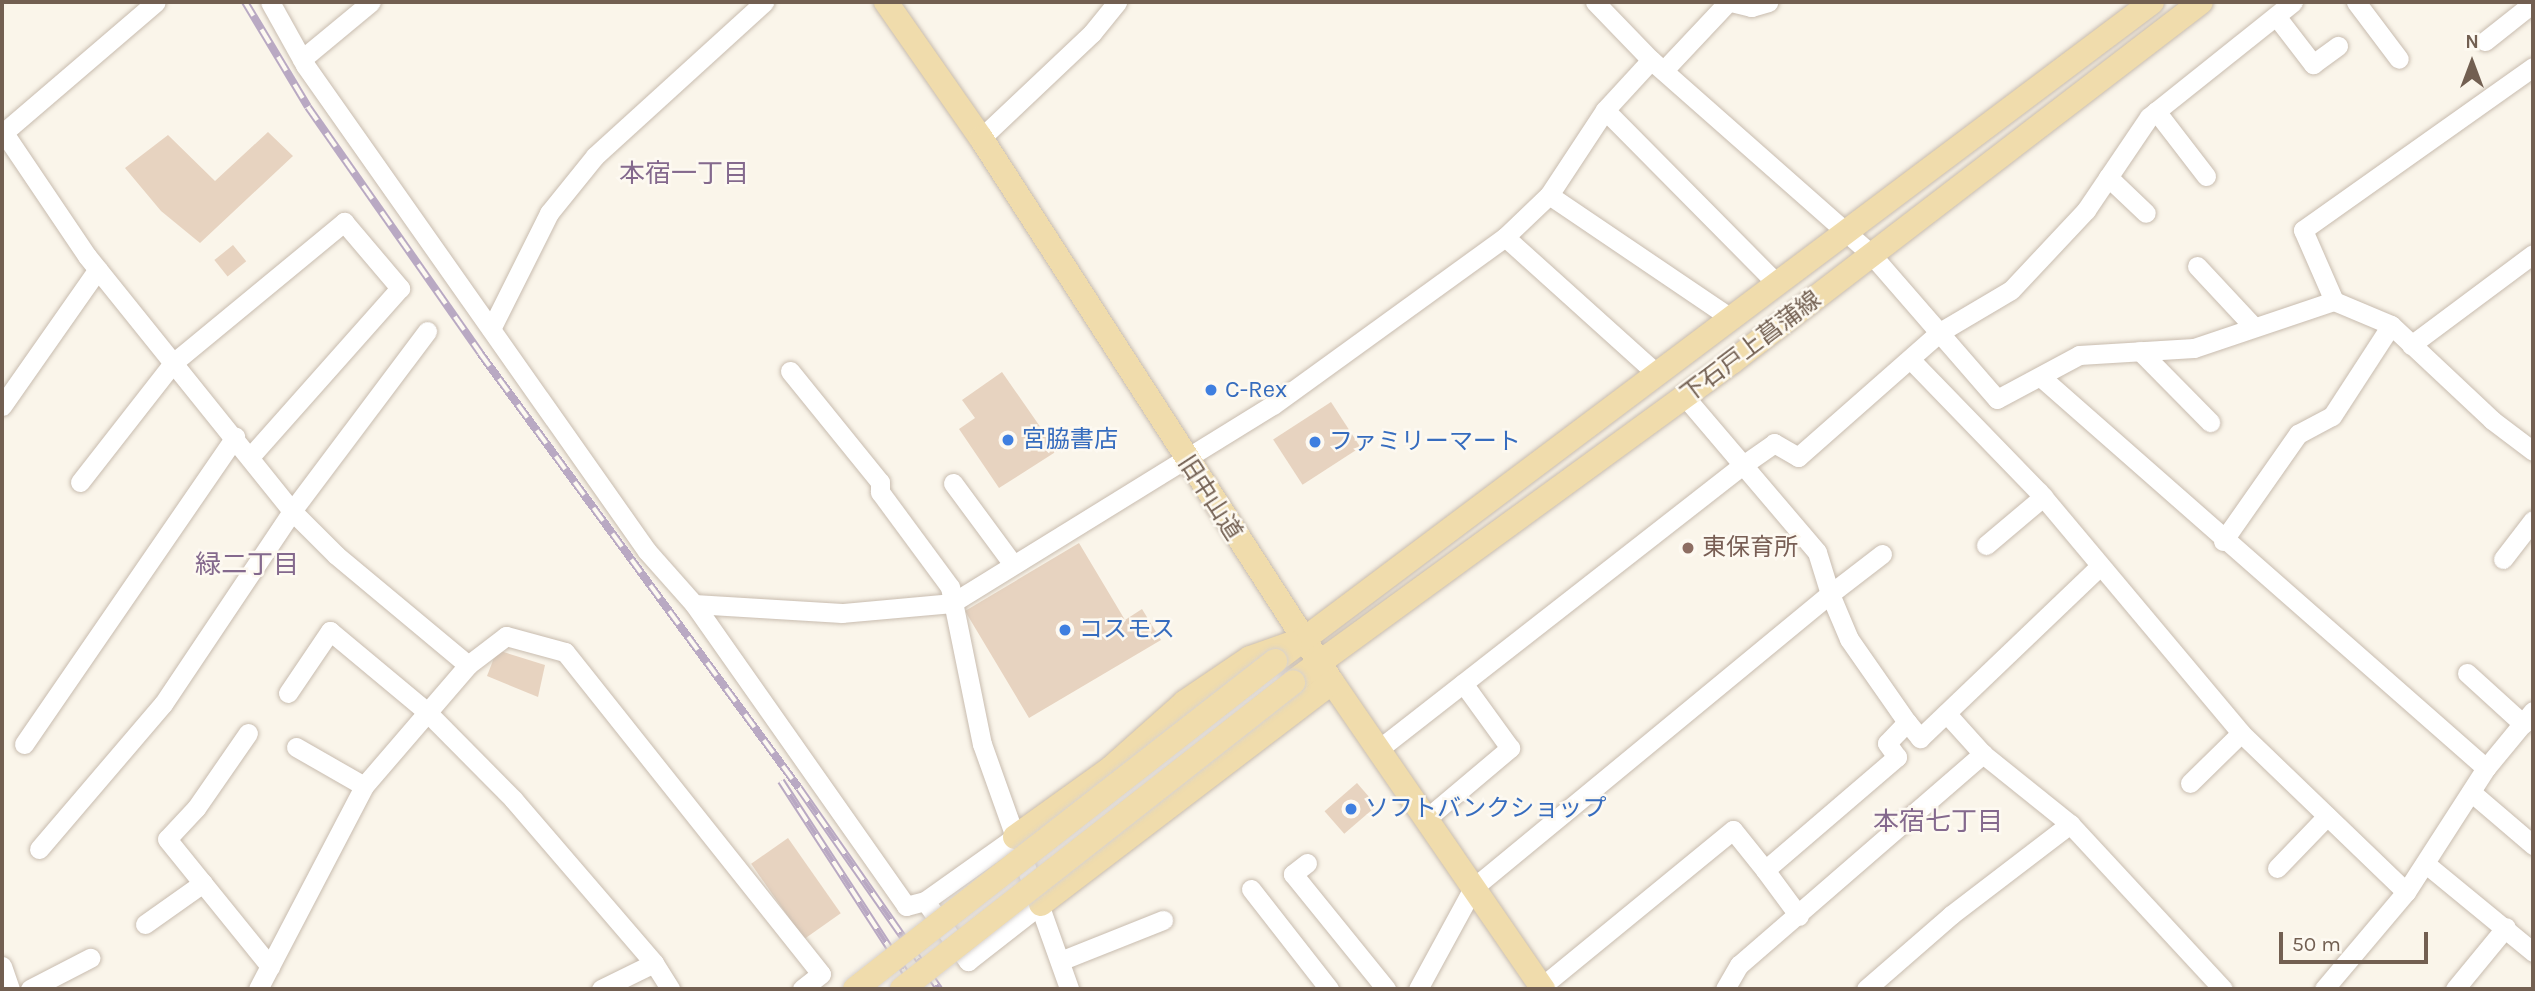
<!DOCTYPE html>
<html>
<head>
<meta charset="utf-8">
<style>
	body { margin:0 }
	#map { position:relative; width:2535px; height:991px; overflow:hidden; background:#faf5ea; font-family:Karla,"Noto Sans JP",sans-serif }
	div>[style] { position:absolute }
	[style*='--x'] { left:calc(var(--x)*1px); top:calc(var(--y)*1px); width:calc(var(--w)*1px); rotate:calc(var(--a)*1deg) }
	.building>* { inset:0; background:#e7d3c0; transform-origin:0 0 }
	.roads { filter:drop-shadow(0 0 2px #c8bcaf) drop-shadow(0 0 2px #c8bcaf) }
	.minor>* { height:19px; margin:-9.5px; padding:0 9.5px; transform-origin:9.5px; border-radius:9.5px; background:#fff }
	.major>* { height:24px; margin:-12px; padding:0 12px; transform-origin:12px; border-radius:12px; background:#f0dcac }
	.rail>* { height:8px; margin-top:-4px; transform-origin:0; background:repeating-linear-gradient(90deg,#fdf9f1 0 16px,#b9a9c3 0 32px); box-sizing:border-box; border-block:2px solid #b9a9c3 }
	.bridges { filter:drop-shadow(0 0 2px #d8d2ce) drop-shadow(0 0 2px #d8d2ce) }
	.major-bridge>* { height:24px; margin:-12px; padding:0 12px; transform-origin:12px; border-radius:12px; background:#f0dcac }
	.dots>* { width:19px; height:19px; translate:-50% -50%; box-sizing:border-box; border:4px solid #fdf9f1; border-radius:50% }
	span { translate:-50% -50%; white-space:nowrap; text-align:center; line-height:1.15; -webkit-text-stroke:5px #fdf9f1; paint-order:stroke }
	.street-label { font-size:24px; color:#725f51 }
	.shop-label { font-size:24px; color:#366cbe }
	.left { translate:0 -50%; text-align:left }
	.education-label { font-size:24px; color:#785e54 }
	.neighbourhood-label { font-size:26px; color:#84698d }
	.frame { position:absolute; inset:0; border:4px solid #725f51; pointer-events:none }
	.north { position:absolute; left:2437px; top:28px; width:70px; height:70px; -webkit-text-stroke:5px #fdf9f1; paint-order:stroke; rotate:0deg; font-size:19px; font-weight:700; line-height:28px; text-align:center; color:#725f51 }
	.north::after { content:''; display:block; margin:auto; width:24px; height:32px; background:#725f51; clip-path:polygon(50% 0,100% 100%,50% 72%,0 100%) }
	.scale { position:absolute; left:2279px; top:932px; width:149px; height:32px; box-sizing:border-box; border:4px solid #725f51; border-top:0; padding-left:9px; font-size:21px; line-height:24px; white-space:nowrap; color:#725f51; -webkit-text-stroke:5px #fdf9f1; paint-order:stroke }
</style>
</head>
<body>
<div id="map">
	<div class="building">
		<div style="clip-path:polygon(268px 132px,293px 156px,200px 243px,161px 211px,125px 168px,168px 135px,215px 181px)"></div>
		<div style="left:233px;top:245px;width:21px;height:24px;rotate:51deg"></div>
		<div style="clip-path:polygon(1002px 372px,1057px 451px,999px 488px,959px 429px,975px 418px,962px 400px)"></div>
		<div style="left:1331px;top:402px;width:54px;height:69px;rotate:57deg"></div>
		<div style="clip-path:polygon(1079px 543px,1125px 620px,1142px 609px,1161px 640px,1029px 718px,965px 611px)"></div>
		<div style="clip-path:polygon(497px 650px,545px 665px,538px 697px,487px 676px)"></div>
		<div style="left:1357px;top:783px;width:30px;height:43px;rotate:49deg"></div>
		<div style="left:788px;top:838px;width:92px;height:45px;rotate:55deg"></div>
	</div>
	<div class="roads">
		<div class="minor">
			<div style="--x:270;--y:2;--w:72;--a:60.9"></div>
			<div style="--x:305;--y:65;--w:594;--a:54.87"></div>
			<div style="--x:647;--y:551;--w:71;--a:48.4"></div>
			<div style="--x:694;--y:604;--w:369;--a:54.9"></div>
			<div style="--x:906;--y:906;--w:20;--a:-15"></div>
			<div style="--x:925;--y:901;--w:110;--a:-35.4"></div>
			<div style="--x:1595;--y:2;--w:81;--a:46"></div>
			<div style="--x:1651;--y:60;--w:293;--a:41.4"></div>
			<div style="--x:1871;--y:254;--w:192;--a:49"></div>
			<div style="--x:1997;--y:399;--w:93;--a:-28.2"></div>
			<div style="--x:2079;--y:355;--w:115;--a:-3.5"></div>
			<div style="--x:2194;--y:348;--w:148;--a:-18.6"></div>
			<div style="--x:1731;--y:2;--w:21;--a:14"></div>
			<div style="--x:1751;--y:7;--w:18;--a:-16"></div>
			<div style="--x:2356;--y:2;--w:71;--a:53"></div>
			<div style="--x:2276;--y:16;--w:61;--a:52.4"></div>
			<div style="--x:2313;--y:64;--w:31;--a:-36"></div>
			<div style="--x:2485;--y:41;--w:61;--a:-38.4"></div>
			<div style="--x:302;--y:59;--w:89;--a:-39.6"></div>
			<div style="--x:2533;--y:67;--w:282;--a:144.7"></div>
			<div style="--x:2303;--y:230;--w:77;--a:66.4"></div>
			<div style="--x:2334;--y:301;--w:62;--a:22.8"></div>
			<div style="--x:2391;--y:325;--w:139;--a:43.2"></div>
			<div style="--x:2492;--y:420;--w:51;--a:37.1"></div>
			<div style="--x:1664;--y:70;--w:93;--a:-46.7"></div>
			<div style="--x:1605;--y:110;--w:242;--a:45.3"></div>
			<div style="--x:2156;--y:111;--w:82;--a:52.4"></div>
			<div style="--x:2;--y:130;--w:152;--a:56"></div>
			<div style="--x:87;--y:256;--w:327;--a:51.2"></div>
			<div style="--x:292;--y:511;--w:62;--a:45"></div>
			<div style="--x:336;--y:555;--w:172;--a:39.8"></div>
			<div style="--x:3;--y:133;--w:201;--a:-40.6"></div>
			<div style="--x:981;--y:138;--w:153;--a:-43.4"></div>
			<div style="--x:1092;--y:33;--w:40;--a:-51"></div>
			<div style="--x:2108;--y:177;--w:52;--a:43.5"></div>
			<div style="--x:1549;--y:195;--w:217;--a:34.1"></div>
			<div style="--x:1505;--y:237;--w:203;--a:42"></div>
			<div style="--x:2197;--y:266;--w:82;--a:47"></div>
			<div style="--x:491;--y:329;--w:130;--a:-63.4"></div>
			<div style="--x:549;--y:213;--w:73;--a:-51.1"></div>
			<div style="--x:595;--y:156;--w:229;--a:-42.3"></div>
			<div style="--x:2411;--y:345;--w:152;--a:-36.7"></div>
			<div style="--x:2140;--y:351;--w:100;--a:45.4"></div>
			<div style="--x:1910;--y:359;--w:185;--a:45.9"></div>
			<div style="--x:2039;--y:492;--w:314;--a:50"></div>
			<div style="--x:2241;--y:733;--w:229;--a:43.9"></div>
			<div style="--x:790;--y:371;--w:143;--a:51"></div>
			<div style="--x:880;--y:482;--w:10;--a:90"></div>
			<div style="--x:880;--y:492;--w:118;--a:53.6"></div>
			<div style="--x:950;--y:587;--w:160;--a:78.5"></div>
			<div style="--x:982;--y:744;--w:260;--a:70.4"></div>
			<div style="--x:2042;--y:378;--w:591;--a:41.3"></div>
			<div style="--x:2;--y:406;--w:167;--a:-55"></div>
			<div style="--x:80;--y:482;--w:151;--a:-52"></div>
			<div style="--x:173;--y:363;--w:222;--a:-39.5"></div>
			<div style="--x:344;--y:222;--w:87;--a:49.7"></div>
			<div style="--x:400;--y:288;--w:226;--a:131.6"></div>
			<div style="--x:953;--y:483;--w:99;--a:53.6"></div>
			<div style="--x:2223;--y:541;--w:131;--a:-55"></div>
			<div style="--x:2298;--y:434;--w:38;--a:-28"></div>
			<div style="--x:2332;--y:416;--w:108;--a:-57"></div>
			<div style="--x:1986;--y:545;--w:75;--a:-40.1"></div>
			<div style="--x:1882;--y:554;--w:66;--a:142.4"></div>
			<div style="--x:1830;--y:594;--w:49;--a:67.1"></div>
			<div style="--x:1849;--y:639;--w:101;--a:55.1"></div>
			<div style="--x:2503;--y:559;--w:49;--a:-52.4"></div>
			<div style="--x:694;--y:604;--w:148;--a:3.5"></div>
			<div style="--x:842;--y:613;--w:110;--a:-5.2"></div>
			<div style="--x:952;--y:603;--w:377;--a:-31.7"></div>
			<div style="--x:1273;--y:405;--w:286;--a:-35.9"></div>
			<div style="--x:1505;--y:237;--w:61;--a:-43.7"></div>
			<div style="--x:1549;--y:195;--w:102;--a:-56.6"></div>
			<div style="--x:1605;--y:110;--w:68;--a:-47.4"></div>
			<div style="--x:2467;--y:673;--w:76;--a:42.3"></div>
			<div style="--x:288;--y:693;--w:75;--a:-55.9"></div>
			<div style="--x:330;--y:631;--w:125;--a:39.8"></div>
			<div style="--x:426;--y:711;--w:124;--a:45.3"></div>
			<div style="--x:513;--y:799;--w:216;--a:49.3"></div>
			<div style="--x:654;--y:963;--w:31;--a:58"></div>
			<div style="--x:248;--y:733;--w:91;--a:124.7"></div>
			<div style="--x:196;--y:808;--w:42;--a:133.1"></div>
			<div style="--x:167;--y:839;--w:164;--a:51"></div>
			<div style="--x:24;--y:744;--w:373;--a:-55.5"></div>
			<div style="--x:296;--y:747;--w:78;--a:29.8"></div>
			<div style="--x:1379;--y:749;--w:462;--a:-38"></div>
			<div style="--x:1743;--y:465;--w:38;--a:-35"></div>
			<div style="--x:1774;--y:443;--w:28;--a:30"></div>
			<div style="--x:1798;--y:457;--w:189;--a:-41.4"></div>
			<div style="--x:1940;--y:332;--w:82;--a:-30.6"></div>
			<div style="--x:2011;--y:290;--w:110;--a:-46.8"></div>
			<div style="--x:2086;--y:210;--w:112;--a:-55.9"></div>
			<div style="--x:2149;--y:117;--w:184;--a:-38.6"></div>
			<div style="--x:1983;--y:754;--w:112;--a:38.8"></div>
			<div style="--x:2190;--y:783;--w:71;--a:-44.4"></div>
			<div style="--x:2471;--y:792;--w:82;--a:40.5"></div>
			<div style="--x:1427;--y:818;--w:109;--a:-40.1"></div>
			<div style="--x:1510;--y:748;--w:80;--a:-125.9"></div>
			<div style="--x:39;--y:849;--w:191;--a:-49.5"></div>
			<div style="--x:163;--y:704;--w:232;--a:-56.2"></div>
			<div style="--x:292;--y:511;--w:225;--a:-53.1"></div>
			<div style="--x:1307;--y:863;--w:18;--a:142"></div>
			<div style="--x:1293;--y:874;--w:148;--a:51"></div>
			<div style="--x:2426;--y:864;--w:139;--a:39.4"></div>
			<div style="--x:2277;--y:868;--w:72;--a:-46.1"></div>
			<div style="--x:1765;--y:870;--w:57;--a:53.5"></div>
			<div style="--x:1251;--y:889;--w:127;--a:52"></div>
			<div style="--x:925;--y:901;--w:74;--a:54.4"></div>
			<div style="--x:968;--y:961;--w:93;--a:-38"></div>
			<div style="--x:145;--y:924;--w:71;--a:-35.3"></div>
			<div style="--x:1060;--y:961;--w:111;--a:-21.7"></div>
			<div style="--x:2;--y:966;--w:24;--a:71"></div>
			<div style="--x:1541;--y:987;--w:248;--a:-39.3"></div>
			<div style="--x:1733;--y:830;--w:51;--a:51.3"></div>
			<div style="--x:1765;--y:870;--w:174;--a:-40.6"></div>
			<div style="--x:1897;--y:757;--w:17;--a:-126"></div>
			<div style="--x:1887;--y:743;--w:29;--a:-46"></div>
			<div style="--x:1907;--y:722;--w:21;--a:51"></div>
			<div style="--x:1920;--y:738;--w:249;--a:-43.7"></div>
			<div style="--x:30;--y:989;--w:68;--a:-27.3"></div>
			<div style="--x:258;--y:989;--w:229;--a:-62.4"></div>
			<div style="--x:364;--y:786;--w:160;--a:-49.3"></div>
			<div style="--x:468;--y:665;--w:48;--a:-37.3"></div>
			<div style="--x:506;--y:636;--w:61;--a:15.2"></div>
			<div style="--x:565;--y:652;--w:411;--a:51.5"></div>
			<div style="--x:821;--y:974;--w:24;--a:142"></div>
			<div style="--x:601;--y:989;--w:59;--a:-26.1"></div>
			<div style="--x:1418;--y:989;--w:115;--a:-61.4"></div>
			<div style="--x:1473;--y:888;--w:462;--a:-39.5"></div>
			<div style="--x:1830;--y:594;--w:44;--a:-107.2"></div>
			<div style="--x:1817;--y:552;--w:204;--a:-130.4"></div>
			<div style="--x:1725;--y:989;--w:28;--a:-60"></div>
			<div style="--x:1739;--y:965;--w:323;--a:-40.9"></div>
			<div style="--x:1983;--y:754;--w:55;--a:-132.1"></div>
			<div style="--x:1866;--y:989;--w:113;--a:-41"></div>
			<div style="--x:1951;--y:915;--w:150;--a:-37.4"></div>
			<div style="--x:2070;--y:824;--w:225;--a:47.2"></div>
			<div style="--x:2324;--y:989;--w:127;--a:-49.8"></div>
			<div style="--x:2406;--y:892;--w:148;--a:-57.2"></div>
			<div style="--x:2486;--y:768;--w:74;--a:-50.5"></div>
			<div style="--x:2455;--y:989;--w:80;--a:-50.6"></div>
		</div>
		<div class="major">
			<div style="--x:886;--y:2;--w:166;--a:55.1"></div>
			<div style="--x:981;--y:138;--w:647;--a:57.17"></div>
			<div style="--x:1332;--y:682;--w:373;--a:55.5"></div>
			<div style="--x:1275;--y:661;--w:1097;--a:-36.92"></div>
			<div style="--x:1293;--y:682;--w:543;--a:-36.09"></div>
			<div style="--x:1732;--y:362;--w:591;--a:-37.51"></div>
			<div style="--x:1015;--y:837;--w:118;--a:-35.7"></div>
			<div style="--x:1111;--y:768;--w:99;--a:-41.7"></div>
			<div style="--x:1185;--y:702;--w:78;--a:-34.1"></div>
			<div style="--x:1250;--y:658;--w:42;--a:-19.3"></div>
			<div style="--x:1041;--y:904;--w:366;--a:-37.3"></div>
		</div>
	</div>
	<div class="rail">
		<div style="--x:245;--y:2;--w:122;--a:59"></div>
		<div style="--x:308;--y:107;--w:300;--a:55"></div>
		<div style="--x:480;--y:353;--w:539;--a:53.75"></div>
		<div style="--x:799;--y:788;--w:245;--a:55.1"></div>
		<div style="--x:781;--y:781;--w:248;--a:57"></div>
	</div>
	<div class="bridges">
		<div class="major-bridge">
			<div style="--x:855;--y:989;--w:533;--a:-37.99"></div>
			<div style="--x:902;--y:989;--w:497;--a:-38.1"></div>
		</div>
	</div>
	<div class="dots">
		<div style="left:1211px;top:390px;background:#3f7fe0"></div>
		<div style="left:1008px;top:440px;background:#3f7fe0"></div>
		<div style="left:1315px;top:442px;background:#3f7fe0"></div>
		<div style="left:1688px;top:548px;background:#8d6e63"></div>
		<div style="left:1065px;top:630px;background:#3f7fe0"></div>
		<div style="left:1351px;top:809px;background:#3f7fe0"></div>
	</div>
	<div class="street-label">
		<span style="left:1751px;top:347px;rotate:-37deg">下石戸上菖蒲線</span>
		<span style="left:1210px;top:498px;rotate:57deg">旧中山道</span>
	</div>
	<div class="shop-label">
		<span class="left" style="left:1225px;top:390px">C-Rex</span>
		<span class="left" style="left:1022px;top:440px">宮脇書店</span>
		<span class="left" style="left:1329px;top:442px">ファミリーマート</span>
		<span class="left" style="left:1079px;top:630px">コスモス</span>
		<span class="left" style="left:1365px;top:809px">ソフトバンクショップ</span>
	</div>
	<div class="education-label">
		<span class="left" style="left:1702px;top:548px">東保育所</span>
	</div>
	<div class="neighbourhood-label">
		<span style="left:684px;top:174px">本宿一丁目</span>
		<span style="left:247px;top:565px">緑二丁目</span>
		<span style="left:1938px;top:822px">本宿七丁目</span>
	</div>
	<div class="frame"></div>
	<div class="north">N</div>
	<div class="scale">50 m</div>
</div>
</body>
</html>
